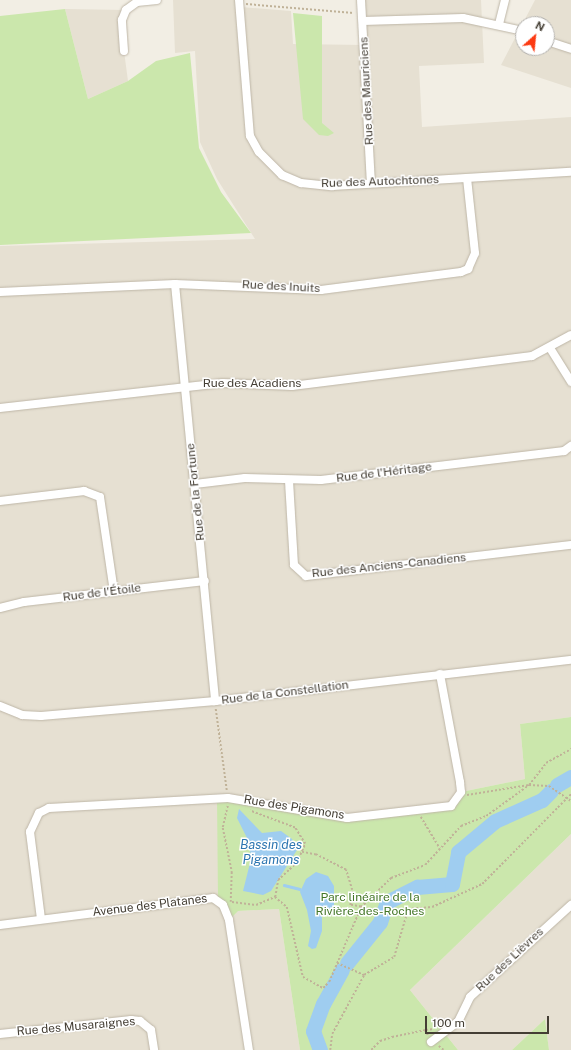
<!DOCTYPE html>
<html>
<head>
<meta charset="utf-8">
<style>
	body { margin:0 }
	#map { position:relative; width:571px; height:1050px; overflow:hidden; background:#f2eee4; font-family:"Public Sans",sans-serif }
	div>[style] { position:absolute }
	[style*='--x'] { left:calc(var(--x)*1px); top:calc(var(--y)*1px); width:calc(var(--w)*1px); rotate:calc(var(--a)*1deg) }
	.residential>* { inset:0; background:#e6e0d2 }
	.green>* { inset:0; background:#cbe7ac }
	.water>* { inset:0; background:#9fcdf0 }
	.stream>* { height:2.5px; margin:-1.25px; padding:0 1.25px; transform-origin:1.25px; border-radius:1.25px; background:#9fcdf0 }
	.river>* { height:15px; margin:-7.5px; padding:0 7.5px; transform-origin:7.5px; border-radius:7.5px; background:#9fcdf0 }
	.path>* { height:1.5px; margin-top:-0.75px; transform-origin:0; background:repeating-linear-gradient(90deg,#c0b298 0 2px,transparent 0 4px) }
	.roads { filter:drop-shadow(0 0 1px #beb6a7) drop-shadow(0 0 1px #beb6a7) }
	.minor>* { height:8px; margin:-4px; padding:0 4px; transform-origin:4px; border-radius:4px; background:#fff }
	span { translate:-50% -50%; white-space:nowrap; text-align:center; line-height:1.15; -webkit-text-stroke:3px #fff; paint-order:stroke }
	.street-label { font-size:12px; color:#443e34 }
	.park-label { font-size:12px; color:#437627 }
	.water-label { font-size:13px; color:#2d76b1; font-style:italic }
	.north { position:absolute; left:515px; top:16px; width:40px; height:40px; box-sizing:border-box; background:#fff; border:1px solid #b4b2ae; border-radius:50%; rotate:27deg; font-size:11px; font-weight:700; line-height:16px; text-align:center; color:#443e34 }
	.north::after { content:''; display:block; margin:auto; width:14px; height:18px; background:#fc3a12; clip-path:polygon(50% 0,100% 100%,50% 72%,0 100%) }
	.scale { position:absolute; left:425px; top:1016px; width:124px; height:18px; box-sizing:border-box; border:2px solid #443e34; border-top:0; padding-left:5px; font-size:12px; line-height:14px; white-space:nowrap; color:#443e34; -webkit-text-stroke:3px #fff; paint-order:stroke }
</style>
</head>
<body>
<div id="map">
	<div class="residential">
		<div style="clip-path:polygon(173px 0,239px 0,240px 7px,291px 11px,293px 44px,364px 45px,361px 0,481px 0,484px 63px,419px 66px,422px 127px,571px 117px,571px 717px,520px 724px,525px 779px,461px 792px,456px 800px,238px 911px,279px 909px,300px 1050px,0 1050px,0 246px,255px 239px,217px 179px,200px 142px,195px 51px,175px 53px)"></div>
		<div style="clip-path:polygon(evenodd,535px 0,571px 0,571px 88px,501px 65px,535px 0,523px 24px,547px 24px,547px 48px,523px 48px,523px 24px)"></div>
		<div style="clip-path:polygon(65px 9px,126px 10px,124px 51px,128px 81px,88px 99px)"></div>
		<div style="clip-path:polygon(571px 834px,571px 1050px,549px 1050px,545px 1019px,512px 1050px,458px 1050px,410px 990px)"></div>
	</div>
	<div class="green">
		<div style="clip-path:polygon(65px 9px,88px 99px,128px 81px,156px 61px,190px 53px,199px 148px,221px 192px,251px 233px,0 245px,0 16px)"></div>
		<div style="clip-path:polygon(293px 13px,322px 16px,322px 123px,334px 133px,328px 136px,319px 135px,303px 119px)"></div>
		<div style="clip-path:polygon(571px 717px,571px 834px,410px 990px,458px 1050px,300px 1050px,279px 909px,238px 911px,229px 920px,218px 900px,217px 798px,347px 818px,444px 807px,461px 792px,525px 779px,520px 724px)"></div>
		<div style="clip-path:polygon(545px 1019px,549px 1050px,512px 1050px)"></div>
	</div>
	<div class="water">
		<div style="clip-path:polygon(239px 809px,262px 833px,281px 831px,292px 839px,297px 850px,271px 891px,263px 895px,243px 891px,251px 859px,249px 842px,237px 818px)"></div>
		<div style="clip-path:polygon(316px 872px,328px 876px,334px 886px,334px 906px,322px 913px,322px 931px,316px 948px,312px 949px,308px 946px,311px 931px,307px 910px,300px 892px,306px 879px)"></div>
	</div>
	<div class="stream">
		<div style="--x:284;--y:885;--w:16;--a:14"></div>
	</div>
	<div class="river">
		<div style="--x:557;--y:785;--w:16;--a:-30"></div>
		<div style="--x:347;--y:963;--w:53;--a:-51.2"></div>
		<div style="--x:380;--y:922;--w:21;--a:-71"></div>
		<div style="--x:387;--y:902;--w:34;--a:-27"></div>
		<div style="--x:417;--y:887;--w:35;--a:-5"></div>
		<div style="--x:452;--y:884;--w:33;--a:-79"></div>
		<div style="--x:458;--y:852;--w:48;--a:-40"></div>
		<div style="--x:495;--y:821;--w:51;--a:-24.1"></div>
		<div style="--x:542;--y:800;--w:13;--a:-45"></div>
		<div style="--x:320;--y:1050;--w:20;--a:-110"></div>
		<div style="--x:313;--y:1031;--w:29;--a:-70"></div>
		<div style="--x:323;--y:1004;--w:39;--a:-61"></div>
	</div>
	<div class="path">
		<div style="--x:246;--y:4;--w:108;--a:4.8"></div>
		<div style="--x:216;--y:709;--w:82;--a:82.3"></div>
		<div style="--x:467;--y:795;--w:63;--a:-9.2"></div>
		<div style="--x:529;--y:785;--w:20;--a:3"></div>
		<div style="--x:549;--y:786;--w:27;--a:34"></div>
		<div style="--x:228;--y:806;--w:23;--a:103"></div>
		<div style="--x:223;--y:828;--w:45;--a:78.4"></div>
		<div style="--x:232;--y:872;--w:30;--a:92"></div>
		<div style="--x:421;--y:817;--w:37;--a:59"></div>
		<div style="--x:275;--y:897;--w:16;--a:40"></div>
		<div style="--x:287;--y:907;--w:72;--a:77.1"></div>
		<div style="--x:303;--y:977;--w:23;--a:29"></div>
		<div style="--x:323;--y:988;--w:8;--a:-45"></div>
		<div style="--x:329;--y:982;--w:82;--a:-66.9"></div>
		<div style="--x:361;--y:907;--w:11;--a:-170"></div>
		<div style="--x:350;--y:905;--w:15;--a:-82"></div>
		<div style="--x:352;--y:890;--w:21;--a:-107"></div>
		<div style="--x:346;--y:870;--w:34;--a:-153"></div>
		<div style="--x:316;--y:855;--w:15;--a:-169"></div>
		<div style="--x:232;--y:902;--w:24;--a:7"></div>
		<div style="--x:256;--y:905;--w:21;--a:-23"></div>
		<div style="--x:275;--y:897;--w:17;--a:-80"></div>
		<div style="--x:278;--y:880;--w:26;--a:-43"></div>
		<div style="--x:297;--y:862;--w:20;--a:-66"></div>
		<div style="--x:305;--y:844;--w:19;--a:-122"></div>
		<div style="--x:295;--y:828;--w:48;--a:-159.3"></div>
		<div style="--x:361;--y:907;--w:42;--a:-44"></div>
		<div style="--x:391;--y:878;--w:36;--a:-21"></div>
		<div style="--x:425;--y:865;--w:53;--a:-47.3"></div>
		<div style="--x:461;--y:826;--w:27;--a:-22"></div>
		<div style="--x:486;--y:816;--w:53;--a:-35.8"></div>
		<div style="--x:529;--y:785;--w:28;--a:-52"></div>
		<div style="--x:546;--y:763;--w:29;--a:-29"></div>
		<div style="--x:337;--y:963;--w:30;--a:24"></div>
		<div style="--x:426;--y:1030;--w:8;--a:-7"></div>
		<div style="--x:439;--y:1046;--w:6;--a:39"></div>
		<div style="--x:330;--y:1050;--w:16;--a:-83"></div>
		<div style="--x:332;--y:1034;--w:67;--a:-61.5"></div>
		<div style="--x:364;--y:975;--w:35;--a:-31"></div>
		<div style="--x:394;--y:957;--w:50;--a:-73.7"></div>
		<div style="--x:408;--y:909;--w:24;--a:-5"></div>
		<div style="--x:432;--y:907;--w:55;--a:-24.7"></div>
		<div style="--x:482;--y:884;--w:127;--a:-45.3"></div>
		<div style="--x:371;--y:1050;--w:13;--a:-45"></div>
		<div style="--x:380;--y:1041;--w:13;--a:-18"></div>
		<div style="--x:392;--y:1037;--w:34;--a:-12"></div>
		<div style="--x:425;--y:1030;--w:6;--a:59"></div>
	</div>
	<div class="roads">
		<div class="minor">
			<div style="--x:239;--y:0;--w:136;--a:85.4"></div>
			<div style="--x:250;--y:136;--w:18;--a:61"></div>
			<div style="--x:259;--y:152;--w:33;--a:45"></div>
			<div style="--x:282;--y:175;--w:21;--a:23"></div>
			<div style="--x:301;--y:183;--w:31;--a:6"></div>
			<div style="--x:332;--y:186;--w:239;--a:-3.4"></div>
			<div style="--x:361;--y:0;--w:183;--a:86.9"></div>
			<div style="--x:363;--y:21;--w:100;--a:-1.7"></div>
			<div style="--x:463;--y:18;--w:61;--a:12.2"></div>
			<div style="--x:499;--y:24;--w:25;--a:-76"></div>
			<div style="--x:547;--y:41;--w:25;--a:18"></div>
			<div style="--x:124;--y:51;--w:31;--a:-94"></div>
			<div style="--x:122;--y:20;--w:11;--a:-68"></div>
			<div style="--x:126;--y:10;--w:14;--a:-36"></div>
			<div style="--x:137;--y:2;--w:20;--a:-6"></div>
			<div style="--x:175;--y:284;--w:419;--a:84.5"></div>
			<div style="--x:0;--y:292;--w:175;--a:-2.6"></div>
			<div style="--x:175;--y:284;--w:146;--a:2.4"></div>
			<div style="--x:321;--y:290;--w:141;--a:-7.3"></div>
			<div style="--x:461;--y:272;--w:8;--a:-23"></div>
			<div style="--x:468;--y:269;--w:17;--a:-66"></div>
			<div style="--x:475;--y:253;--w:75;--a:-96.1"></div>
			<div style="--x:550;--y:348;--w:40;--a:58"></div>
			<div style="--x:0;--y:408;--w:224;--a:-6.4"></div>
			<div style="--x:223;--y:383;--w:69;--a:2.5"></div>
			<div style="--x:292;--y:386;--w:242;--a:-7.1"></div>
			<div style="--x:532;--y:356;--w:44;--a:-28.3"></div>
			<div style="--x:289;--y:481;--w:84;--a:86.6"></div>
			<div style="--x:294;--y:565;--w:16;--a:43"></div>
			<div style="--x:306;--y:576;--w:267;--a:-6.7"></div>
			<div style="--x:195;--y:484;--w:50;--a:-6.8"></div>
			<div style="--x:245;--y:478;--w:76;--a:1.5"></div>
			<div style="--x:321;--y:480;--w:245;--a:-6.8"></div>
			<div style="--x:564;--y:451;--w:9;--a:-36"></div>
			<div style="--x:0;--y:501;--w:85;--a:-6.8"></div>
			<div style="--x:84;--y:491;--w:17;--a:21"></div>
			<div style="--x:100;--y:497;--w:96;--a:81.6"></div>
			<div style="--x:0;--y:608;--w:25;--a:-14"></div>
			<div style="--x:24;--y:602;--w:182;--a:-6.6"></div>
			<div style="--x:0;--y:706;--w:24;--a:22"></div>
			<div style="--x:22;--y:715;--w:19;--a:3"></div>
			<div style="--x:41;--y:716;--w:175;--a:-4.9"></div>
			<div style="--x:215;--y:701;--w:358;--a:-6.6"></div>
			<div style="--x:41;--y:919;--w:88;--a:-97.2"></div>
			<div style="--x:30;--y:832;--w:21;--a:-65"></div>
			<div style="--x:39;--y:813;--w:11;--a:-27"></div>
			<div style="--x:49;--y:808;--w:179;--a:-3.2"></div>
			<div style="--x:228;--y:798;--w:121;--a:9.5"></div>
			<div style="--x:347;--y:818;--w:105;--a:-6.6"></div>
			<div style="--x:451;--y:806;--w:17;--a:-54"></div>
			<div style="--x:461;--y:792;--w:10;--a:-96"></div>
			<div style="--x:460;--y:782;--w:110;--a:-100.5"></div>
			<div style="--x:0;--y:925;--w:215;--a:-7.2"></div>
			<div style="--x:213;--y:898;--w:12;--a:35"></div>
			<div style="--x:223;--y:905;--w:16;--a:68"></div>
			<div style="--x:229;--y:920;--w:132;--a:81.3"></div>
			<div style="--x:0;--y:1034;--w:132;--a:-6.1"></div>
			<div style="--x:131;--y:1020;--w:9;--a:6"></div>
			<div style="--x:140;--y:1021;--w:14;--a:39"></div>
			<div style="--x:151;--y:1030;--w:20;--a:81"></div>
			<div style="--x:431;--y:1042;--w:34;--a:-37"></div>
			<div style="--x:458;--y:1022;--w:28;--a:-64"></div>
			<div style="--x:470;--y:997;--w:137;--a:-42.3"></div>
		</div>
	</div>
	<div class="street-label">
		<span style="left:367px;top:91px;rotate:-93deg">Rue des Mauriciens</span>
		<span style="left:380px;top:182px;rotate:-2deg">Rue des Autochtones</span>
		<span style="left:281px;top:287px;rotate:3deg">Rue des Inuits</span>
		<span style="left:252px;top:384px">Rue des Acadiens</span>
		<span style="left:384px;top:473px;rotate:-7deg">Rue de l'Héritage</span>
		<span style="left:196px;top:492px;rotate:-96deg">Rue de la Fortune</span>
		<span style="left:389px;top:566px;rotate:-6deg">Rue des Anciens-Canadiens</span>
		<span style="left:102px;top:593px;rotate:-7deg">Rue de l'Étoile</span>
		<span style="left:285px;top:693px;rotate:-7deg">Rue de la Constellation</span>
		<span style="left:294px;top:808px;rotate:9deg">Rue des Pigamons</span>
		<span style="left:150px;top:906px;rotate:-7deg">Avenue des Platanes</span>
		<span style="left:510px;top:960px;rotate:-43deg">Rue des Lièvres</span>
		<span style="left:76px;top:1027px;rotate:-5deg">Rue des Musaraignes</span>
	</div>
	<div class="park-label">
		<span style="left:370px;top:905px">Parc linéaire de la<br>Rivière-des-Roches</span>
	</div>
	<div class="water-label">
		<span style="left:271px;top:853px">Bassin des<br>Pigamons</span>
	</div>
	<div class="north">N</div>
	<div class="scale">100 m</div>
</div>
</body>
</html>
